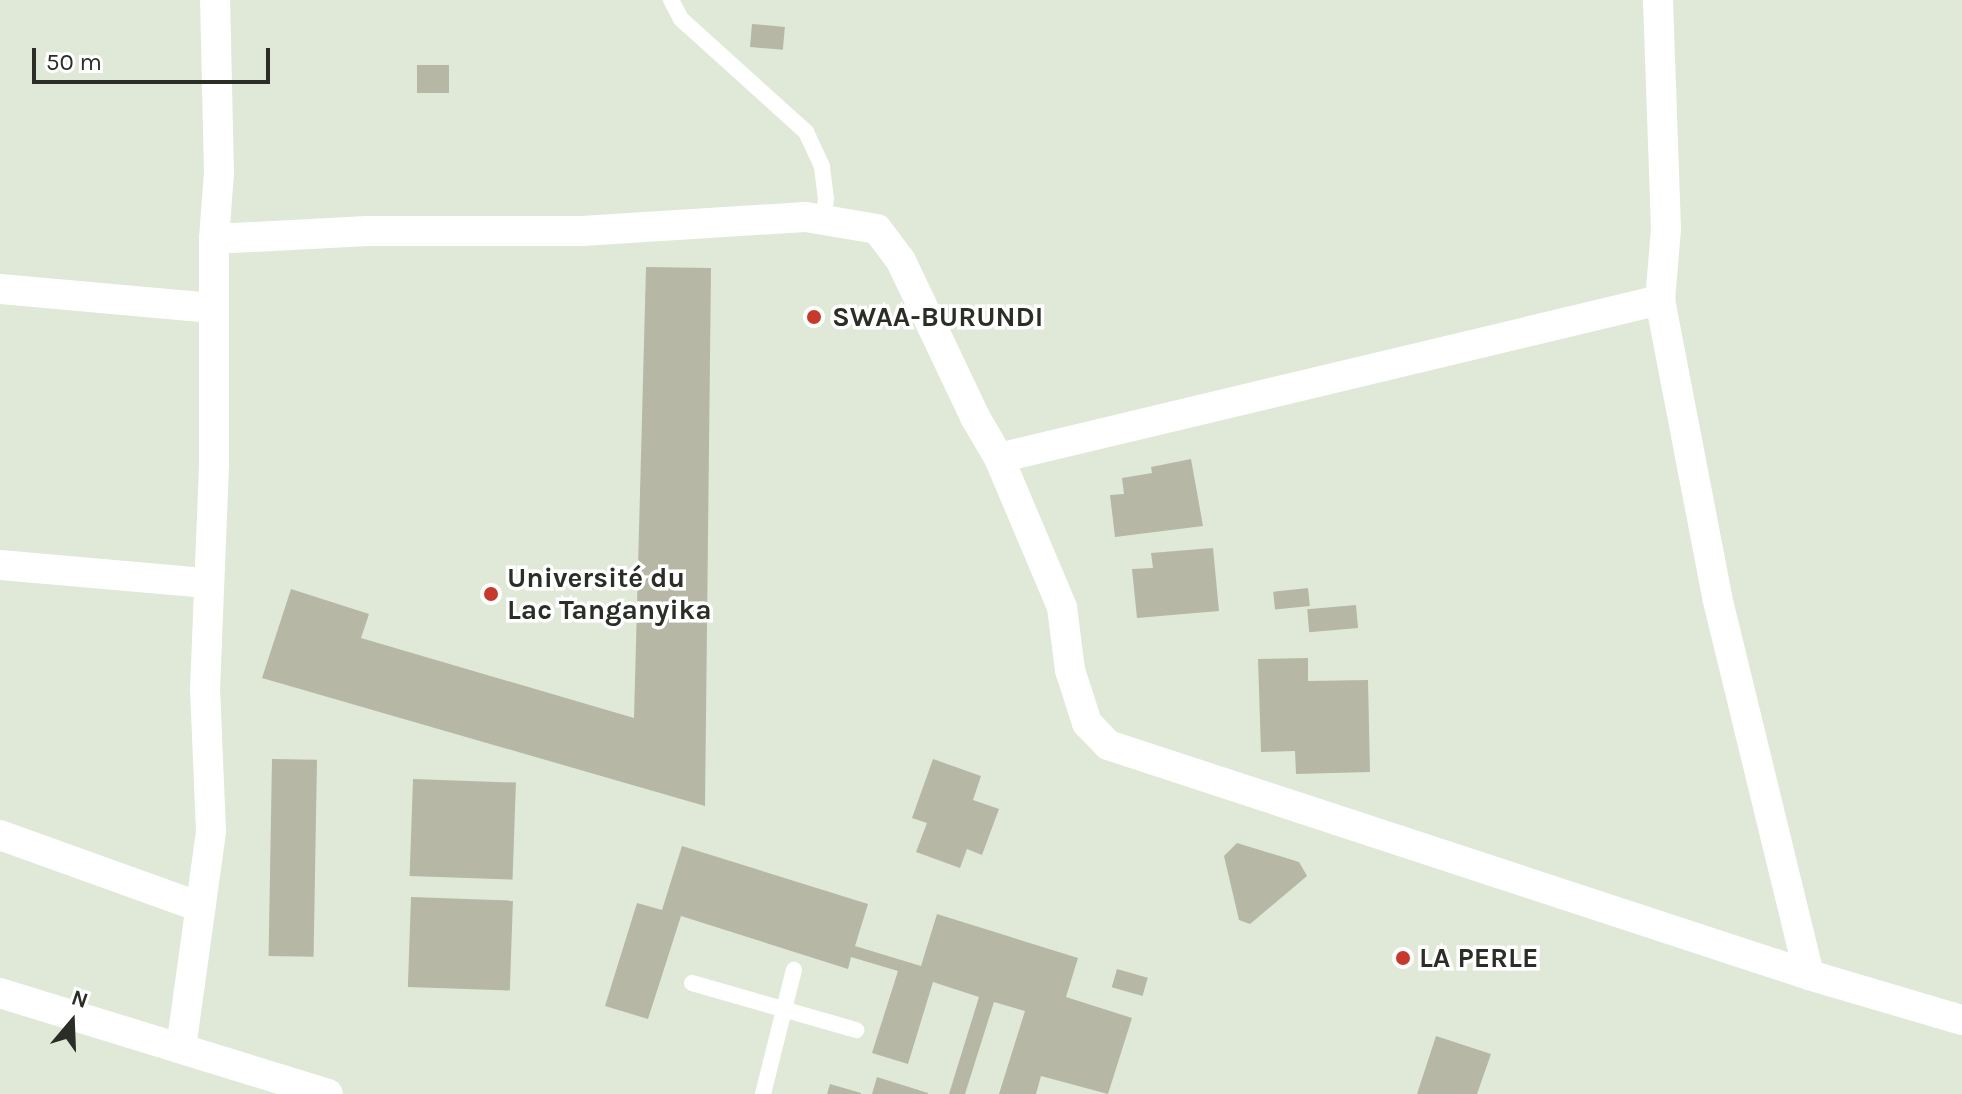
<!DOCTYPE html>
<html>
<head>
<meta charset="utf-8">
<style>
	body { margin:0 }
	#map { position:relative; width:1962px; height:1094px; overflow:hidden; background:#e0e9d7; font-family:Karla,sans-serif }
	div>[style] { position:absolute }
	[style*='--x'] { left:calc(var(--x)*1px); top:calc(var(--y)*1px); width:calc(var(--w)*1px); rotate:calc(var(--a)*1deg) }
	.building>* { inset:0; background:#b7b7a5; transform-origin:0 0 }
	.lane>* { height:16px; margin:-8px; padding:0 8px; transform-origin:8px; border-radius:8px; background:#fff }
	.street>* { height:30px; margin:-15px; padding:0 15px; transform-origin:15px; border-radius:15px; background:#fff }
	.dots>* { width:22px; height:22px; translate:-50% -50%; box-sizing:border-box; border:4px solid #fff; border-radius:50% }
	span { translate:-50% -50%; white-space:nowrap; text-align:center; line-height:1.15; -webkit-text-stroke:7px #fff; paint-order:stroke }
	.poi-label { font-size:28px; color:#2b2e27; font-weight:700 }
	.left { translate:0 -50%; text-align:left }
	.north { position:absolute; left:32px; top:982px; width:80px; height:80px; -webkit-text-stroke:6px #fff; paint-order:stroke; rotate:19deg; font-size:22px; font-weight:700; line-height:32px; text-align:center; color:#2b2e27 }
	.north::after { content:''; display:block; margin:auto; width:28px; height:36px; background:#2b2e27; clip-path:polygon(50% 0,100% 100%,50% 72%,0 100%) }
	.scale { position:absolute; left:32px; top:48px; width:238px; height:36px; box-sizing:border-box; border:4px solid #2b2e27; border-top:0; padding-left:10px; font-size:24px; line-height:28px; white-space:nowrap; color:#2b2e27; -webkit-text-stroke:6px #fff; paint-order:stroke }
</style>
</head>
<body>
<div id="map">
	<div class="building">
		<div style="left:752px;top:24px;width:33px;height:23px;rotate:5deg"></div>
		<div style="left:417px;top:65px;width:32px;height:28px"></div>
		<div style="clip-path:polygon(646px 267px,711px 268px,705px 806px,262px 678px,291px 589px,369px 614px,361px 638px,634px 718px)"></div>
		<div style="clip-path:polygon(1191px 459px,1203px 526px,1115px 537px,1110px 495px,1124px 494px,1122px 478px,1152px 473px,1151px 467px)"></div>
		<div style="clip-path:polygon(1213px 548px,1219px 611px,1137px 618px,1132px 569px,1153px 568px,1151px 553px)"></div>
		<div style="left:1308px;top:588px;width:18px;height:35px;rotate:84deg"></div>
		<div style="left:1356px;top:605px;width:23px;height:49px;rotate:85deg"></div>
		<div style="clip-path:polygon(1308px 658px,1308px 681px,1368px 680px,1370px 772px,1296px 774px,1295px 751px,1261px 752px,1258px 659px)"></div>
		<div style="left:272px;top:759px;width:45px;height:197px;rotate:1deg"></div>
		<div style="clip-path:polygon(933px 759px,981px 776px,973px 800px,999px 809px,982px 855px,967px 849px,960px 868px,916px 852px,927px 823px,912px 818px)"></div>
		<div style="left:413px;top:779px;width:103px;height:97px;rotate:2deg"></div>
		<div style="clip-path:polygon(1237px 843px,1299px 862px,1307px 876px,1250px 924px,1239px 920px,1224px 856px)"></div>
		<div style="clip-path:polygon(682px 846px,868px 904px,855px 946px,921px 966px,937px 914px,1078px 958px,1066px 997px,1132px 1018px,1108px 1094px,1041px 1076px,1036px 1094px,999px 1094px,1025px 1011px,994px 1002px,965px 1094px,949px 1094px,979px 997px,933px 982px,908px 1064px,872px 1053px,898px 971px,851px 957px,848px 969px,681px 916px,648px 1019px,605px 1006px,637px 903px,662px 910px)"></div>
		<div style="left:411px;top:897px;width:102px;height:90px;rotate:2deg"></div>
		<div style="left:1117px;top:969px;width:32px;height:19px;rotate:16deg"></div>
		<div style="clip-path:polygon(1436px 1036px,1491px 1054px,1477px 1094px,1417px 1094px)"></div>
		<div style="clip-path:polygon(877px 1077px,928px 1093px,928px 1094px,872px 1094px)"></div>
		<div style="clip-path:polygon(830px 1084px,861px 1093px,861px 1094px,827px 1094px)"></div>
	</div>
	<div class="lane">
		<div style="--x:671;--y:0;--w:21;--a:62"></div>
		<div style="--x:681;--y:19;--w:169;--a:42.1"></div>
		<div style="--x:806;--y:132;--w:38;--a:65"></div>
		<div style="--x:822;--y:167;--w:31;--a:83"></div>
		<div style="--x:826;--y:198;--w:20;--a:96"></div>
		<div style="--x:692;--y:983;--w:171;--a:16"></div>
		<div style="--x:763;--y:1094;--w:128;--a:-76"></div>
	</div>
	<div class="street">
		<div style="--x:1658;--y:0;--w:229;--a:88"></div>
		<div style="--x:1666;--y:229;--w:71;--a:94.8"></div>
		<div style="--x:1660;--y:300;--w:302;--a:79.1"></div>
		<div style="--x:1717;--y:597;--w:389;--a:76.3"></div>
		<div style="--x:214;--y:239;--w:154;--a:-3"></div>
		<div style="--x:368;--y:231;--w:214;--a:0"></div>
		<div style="--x:582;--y:231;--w:224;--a:-3.6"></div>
		<div style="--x:806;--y:217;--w:72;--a:9.6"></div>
		<div style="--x:877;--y:229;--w:40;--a:53"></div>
		<div style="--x:901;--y:261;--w:173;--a:64.6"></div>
		<div style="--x:975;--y:417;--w:48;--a:59.7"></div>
		<div style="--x:999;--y:458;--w:162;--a:67.1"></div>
		<div style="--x:1062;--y:607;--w:64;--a:82.8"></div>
		<div style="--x:1070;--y:670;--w:56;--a:72.2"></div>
		<div style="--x:1087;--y:723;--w:30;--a:46"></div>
		<div style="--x:1108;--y:745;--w:738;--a:18.16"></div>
		<div style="--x:1809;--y:975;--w:159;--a:16.4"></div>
		<div style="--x:0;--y:289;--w:213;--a:5.1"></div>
		<div style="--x:999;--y:458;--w:680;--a:-13.44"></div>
		<div style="--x:0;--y:565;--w:208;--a:5"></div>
		<div style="--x:0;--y:835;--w:213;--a:19.8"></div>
		<div style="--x:0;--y:993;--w:343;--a:17.1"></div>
		<div style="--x:181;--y:1048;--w:219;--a:-82.1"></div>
		<div style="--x:211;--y:831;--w:141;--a:-92.4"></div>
		<div style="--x:205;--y:690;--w:229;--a:-87.7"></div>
		<div style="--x:214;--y:461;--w:222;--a:-90"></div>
		<div style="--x:214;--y:239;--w:66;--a:-85.7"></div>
		<div style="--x:219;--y:173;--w:173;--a:-91.3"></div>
	</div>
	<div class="dots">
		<div style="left:814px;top:317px;background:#c6392b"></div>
		<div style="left:491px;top:594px;background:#c6392b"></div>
		<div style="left:1403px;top:958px;background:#c6392b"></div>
	</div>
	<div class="poi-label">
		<span class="left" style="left:832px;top:317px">SWAA-BURUNDI</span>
		<span class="left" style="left:507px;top:594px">Université du<br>Lac Tanganyika</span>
		<span class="left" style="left:1419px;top:958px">LA PERLE</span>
	</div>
	<div class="north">N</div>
	<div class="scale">50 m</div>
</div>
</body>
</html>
